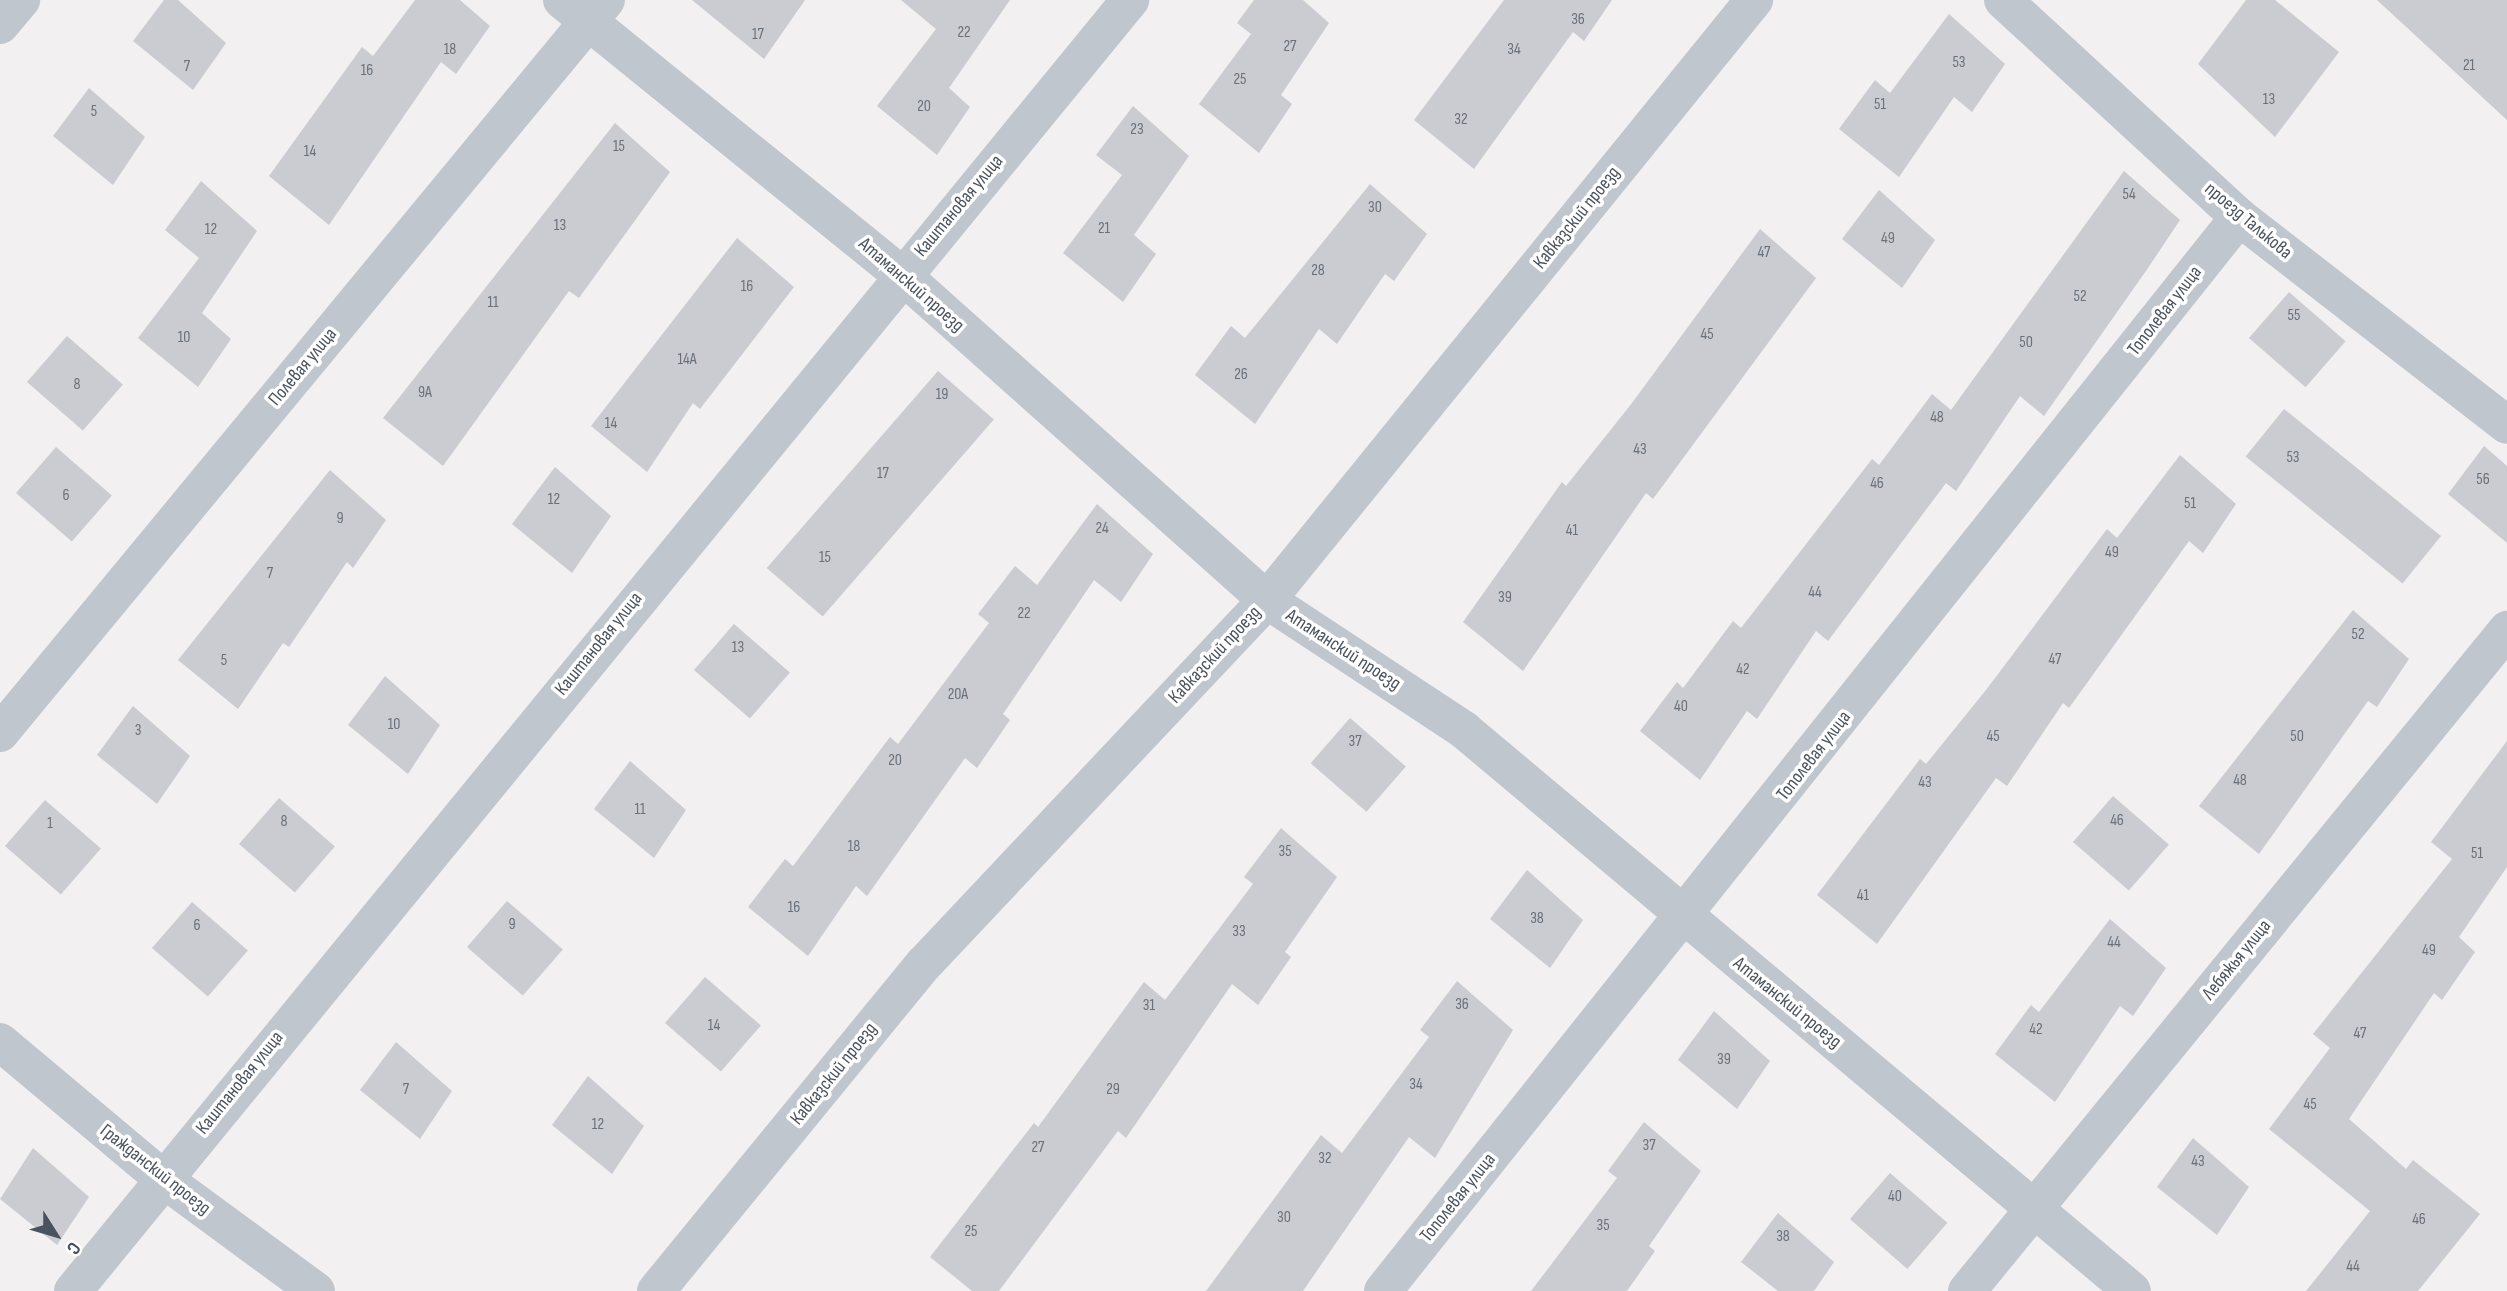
<!DOCTYPE html>
<html>
<head>
<meta charset="utf-8">
<style>
	body { margin:0 }
	#map { position:relative; width:2507px; height:1291px; overflow:hidden; background:#f2f0f0; font-family:"Sofia Sans Condensed",sans-serif }
	div>[style] { position:absolute }
	[style*='--x'] { left:calc(var(--x)*1px); top:calc(var(--y)*1px); width:calc(var(--w)*1px); rotate:calc(var(--a)*1deg) }
	.building>* { inset:0; background:#caccd2; transform-origin:0 0 }
	.minor>* { height:38px; margin:-19px; padding:0 19px; transform-origin:19px; border-radius:19px; background:#bfc6ce }
	span { translate:-50% -50%; white-space:nowrap; text-align:center; line-height:1.15; -webkit-text-stroke:7px #fff; paint-order:stroke }
	.number-label { font-size:16px; color:#69707a }
	.number-label span { -webkit-text-stroke-width:0 }
	.street-label { font-size:19px; color:#49525d }
	.north { position:absolute; left:21px; top:1200px; width:70px; height:70px; -webkit-text-stroke:5px #fff; paint-order:stroke; rotate:127deg; font-size:19px; font-weight:700; line-height:28px; text-align:center; color:#49525d }
	.north::after { content:''; display:block; margin:auto; width:24px; height:32px; background:#49525d; clip-path:polygon(50% 0,100% 100%,50% 72%,0 100%) }
</style>
</head>
<body>
<div id="map">
	<div class="building">
		<div style="clip-path:polygon(164px 0,178px 0,226px 43px,193px 90px,133px 41px)"></div>
		<div style="clip-path:polygon(415px 0,460px 0,490px 26px,456px 74px,441px 62px,329px 225px,269px 176px,362px 47px,373px 56px)"></div>
		<div style="clip-path:polygon(692px 0,805px 0,764px 59px)"></div>
		<div style="clip-path:polygon(901px 0,1010px 0,949px 88px,970px 107px,937px 155px,877px 106px,936px 29px)"></div>
		<div style="clip-path:polygon(1254px 0,1303px 0,1329px 23px,1281px 95px,1292px 104px,1259px 153px,1199px 104px,1251px 34px,1237px 23px)"></div>
		<div style="clip-path:polygon(1504px 0,1612px 0,1584px 41px,1573px 32px,1474px 169px,1414px 120px)"></div>
		<div style="clip-path:polygon(2246px 0,2275px 0,2339px 52px,2275px 137px,2198px 64px)"></div>
		<div style="clip-path:polygon(2377px 0,2507px 0,2507px 120px)"></div>
		<div style="clip-path:polygon(1949px 14px,2005px 64px,1972px 112px,1954px 97px,1899px 177px,1839px 129px,1875px 80px,1890px 93px)"></div>
		<div style="clip-path:polygon(89px 88px,145px 137px,113px 185px,53px 136px)"></div>
		<div style="clip-path:polygon(1133px 106px,1189px 156px,1134px 235px,1156px 254px,1123px 302px,1063px 253px,1122px 175px,1096px 155px)"></div>
		<div style="clip-path:polygon(615px 123px,670px 172px,579px 298px,569px 291px,443px 466px,383px 418px)"></div>
		<div style="clip-path:polygon(2124px 171px,2180px 220px,2148px 268px,2044px 416px,2020px 396px,1956px 491px,1946px 483px,1828px 641px,1816px 631px,1757px 719px,1747px 711px,1700px 780px,1640px 731px,1677px 682px,1683px 688px,1733px 621px,1741px 628px,1872px 459px,1879px 465px,1932px 394px,1951px 410px)"></div>
		<div style="clip-path:polygon(201px 181px,257px 231px,202px 313px,231px 339px,198px 387px,138px 338px,199px 258px,165px 230px)"></div>
		<div style="clip-path:polygon(1370px 184px,1427px 234px,1394px 281px,1385px 274px,1337px 344px,1319px 329px,1255px 424px,1195px 375px,1231px 326px,1245px 338px)"></div>
		<div style="clip-path:polygon(1879px 190px,1935px 240px,1902px 288px,1842px 239px)"></div>
		<div style="clip-path:polygon(1760px 229px,1816px 278px,1653px 499px,1646px 493px,1523px 671px,1463px 622px,1562px 482px,1566px 486px,1632px 403px)"></div>
		<div style="clip-path:polygon(737px 238px,794px 287px,700px 409px,693px 403px,647px 472px,591px 426px)"></div>
		<div style="left:2289px;top:292px;width:75px;height:61px;rotate:41deg"></div>
		<div style="left:67px;top:336px;width:74px;height:61px;rotate:41deg"></div>
		<div style="left:938px;top:371px;width:74px;height:261px;rotate:41deg"></div>
		<div style="left:2284px;top:409px;width:202px;height:61px;rotate:39deg"></div>
		<div style="clip-path:polygon(2484px 446px,2507px 466px,2507px 543px,2448px 494px)"></div>
		<div style="left:56px;top:447px;width:74px;height:61px;rotate:41deg"></div>
		<div style="clip-path:polygon(2180px 455px,2236px 504px,2203px 553px,2189px 541px,2069px 708px,2063px 703px,2007px 786px,1996px 778px,1877px 944px,1817px 895px,1920px 759px,1926px 764px,1986px 690px,2107px 529px,2117px 538px)"></div>
		<div style="clip-path:polygon(555px 467px,611px 516px,572px 573px,512px 524px)"></div>
		<div style="clip-path:polygon(330px 470px,386px 520px,353px 568px,347px 562px,289px 647px,283px 643px,238px 709px,178px 660px)"></div>
		<div style="clip-path:polygon(1097px 504px,1153px 554px,1121px 602px,1094px 580px,1003px 714px,1010px 720px,977px 768px,965px 758px,867px 896px,856px 886px,808px 956px,748px 907px,785px 859px,793px 866px,890px 737px,898px 744px,989px 623px,978px 614px,1015px 566px,1037px 585px)"></div>
		<div style="clip-path:polygon(2353px 610px,2409px 659px,2377px 707px,2368px 701px,2259px 854px,2199px 806px)"></div>
		<div style="left:734px;top:624px;width:74px;height:61px;rotate:41deg"></div>
		<div style="clip-path:polygon(385px 676px,440px 725px,408px 774px,348px 725px)"></div>
		<div style="clip-path:polygon(133px 706px,190px 756px,157px 804px,97px 755px)"></div>
		<div style="left:1350px;top:718px;width:74px;height:60px;rotate:41deg"></div>
		<div style="clip-path:polygon(2507px 741px,2507px 867px,2459px 937px,2475px 952px,2442px 1000px,2434px 993px,2349px 1119px,2406px 1169px,2413px 1160px,2480px 1214px,2418px 1291px,2306px 1291px,2370px 1211px,2269px 1129px,2330px 1048px,2313px 1034px,2452px 859px,2431px 842px)"></div>
		<div style="clip-path:polygon(630px 761px,686px 810px,654px 858px,594px 809px)"></div>
		<div style="left:2113px;top:796px;width:74px;height:61px;rotate:41deg"></div>
		<div style="left:279px;top:798px;width:74px;height:61px;rotate:41deg"></div>
		<div style="left:45px;top:800px;width:74px;height:61px;rotate:41deg"></div>
		<div style="clip-path:polygon(1281px 828px,1337px 877px,1285px 952px,1291px 957px,1258px 1005px,1232px 984px,1126px 1138px,1118px 1131px,999px 1291px,972px 1291px,930px 1257px,1034px 1123px,1038px 1127px,1144px 982px,1165px 1000px,1253px 884px,1244px 877px)"></div>
		<div style="clip-path:polygon(1527px 870px,1583px 920px,1550px 968px,1490px 919px)"></div>
		<div style="left:507px;top:901px;width:74px;height:61px;rotate:41deg"></div>
		<div style="left:192px;top:902px;width:74px;height:61px;rotate:41deg"></div>
		<div style="clip-path:polygon(2110px 919px,2166px 968px,2133px 1016px,2120px 1006px,2055px 1102px,1995px 1054px,2031px 1005px,2039px 1012px)"></div>
		<div style="left:705px;top:977px;width:74px;height:61px;rotate:41deg"></div>
		<div style="clip-path:polygon(1457px 981px,1513px 1030px,1435px 1158px,1409px 1137px,1303px 1291px,1206px 1291px,1321px 1135px,1342px 1153px,1429px 1037px,1420px 1030px)"></div>
		<div style="clip-path:polygon(1714px 1011px,1770px 1061px,1737px 1109px,1678px 1060px)"></div>
		<div style="clip-path:polygon(396px 1042px,452px 1091px,420px 1139px,360px 1090px)"></div>
		<div style="clip-path:polygon(588px 1076px,644px 1126px,612px 1174px,552px 1125px)"></div>
		<div style="clip-path:polygon(1644px 1122px,1701px 1171px,1649px 1246px,1655px 1251px,1627px 1291px,1531px 1291px,1617px 1178px,1608px 1171px)"></div>
		<div style="clip-path:polygon(2193px 1138px,2249px 1187px,2217px 1235px,2157px 1187px)"></div>
		<div style="clip-path:polygon(33px 1148px,89px 1197px,57px 1245px,0 1199px)"></div>
		<div style="left:1890px;top:1173px;width:76px;height:61px;rotate:41deg"></div>
		<div style="clip-path:polygon(1778px 1213px,1834px 1262px,1814px 1291px,1778px 1291px,1741px 1262px)"></div>
	</div>
	<div class="minor">
		<div style="--x:562;--y:0;--w:437;--a:39"></div>
		<div style="--x:902;--y:275;--w:489;--a:41.7"></div>
		<div style="--x:1267;--y:600;--w:236;--a:33.4"></div>
		<div style="--x:1464;--y:730;--w:872;--a:40.02"></div>
		<div style="--x:2003;--y:0;--w:321;--a:42.6"></div>
		<div style="--x:2239;--y:217;--w:339;--a:37.8"></div>
		<div style="--x:0;--y:25;--w:33;--a:-50"></div>
		<div style="--x:0;--y:733;--w:951;--a:-50.42"></div>
		<div style="--x:0;--y:1042;--w:212;--a:40"></div>
		<div style="--x:162;--y:1178;--w:191;--a:36.3"></div>
		<div style="--x:73;--y:1291;--w:1669;--a:-50.69"></div>
		<div style="--x:656;--y:1291;--w:423;--a:-50.7"></div>
		<div style="--x:924;--y:964;--w:500;--a:-46.7"></div>
		<div style="--x:1267;--y:600;--w:773;--a:-50.93"></div>
		<div style="--x:1383;--y:1291;--w:1373;--a:-51.44"></div>
		<div style="--x:1967;--y:1291;--w:854;--a:-50.75"></div>
	</div>
	<div class="number-label">
		<span style="left:1578px;top:20px">36</span>
		<span style="left:964px;top:33px">22</span>
		<span style="left:758px;top:35px">17</span>
		<span style="left:1290px;top:47px">27</span>
		<span style="left:450px;top:50px">18</span>
		<span style="left:1514px;top:50px">34</span>
		<span style="left:1959px;top:63px">53</span>
		<span style="left:2469px;top:66px">21</span>
		<span style="left:187px;top:67px">7</span>
		<span style="left:367px;top:71px">16</span>
		<span style="left:1240px;top:80px">25</span>
		<span style="left:2269px;top:100px">13</span>
		<span style="left:1880px;top:105px">51</span>
		<span style="left:924px;top:107px">20</span>
		<span style="left:94px;top:112px">5</span>
		<span style="left:1461px;top:120px">32</span>
		<span style="left:1137px;top:130px">23</span>
		<span style="left:619px;top:147px">15</span>
		<span style="left:310px;top:152px">14</span>
		<span style="left:2129px;top:195px">54</span>
		<span style="left:1375px;top:208px">30</span>
		<span style="left:560px;top:226px">13</span>
		<span style="left:1104px;top:229px">21</span>
		<span style="left:211px;top:230px">12</span>
		<span style="left:1888px;top:239px">49</span>
		<span style="left:1764px;top:253px">47</span>
		<span style="left:1318px;top:271px">28</span>
		<span style="left:747px;top:287px">16</span>
		<span style="left:2080px;top:297px">52</span>
		<span style="left:493px;top:303px">11</span>
		<span style="left:2294px;top:316px">55</span>
		<span style="left:1707px;top:335px">45</span>
		<span style="left:184px;top:338px">10</span>
		<span style="left:2026px;top:343px">50</span>
		<span style="left:687px;top:360px">14А</span>
		<span style="left:1241px;top:375px">26</span>
		<span style="left:77px;top:385px">8</span>
		<span style="left:425px;top:393px">9А</span>
		<span style="left:942px;top:395px">19</span>
		<span style="left:1937px;top:418px">48</span>
		<span style="left:611px;top:424px">14</span>
		<span style="left:1640px;top:450px">43</span>
		<span style="left:2293px;top:458px">53</span>
		<span style="left:883px;top:474px">17</span>
		<span style="left:2483px;top:480px">56</span>
		<span style="left:1877px;top:484px">46</span>
		<span style="left:66px;top:496px">6</span>
		<span style="left:554px;top:500px">12</span>
		<span style="left:2190px;top:504px">51</span>
		<span style="left:340px;top:519px">9</span>
		<span style="left:1102px;top:529px">24</span>
		<span style="left:1572px;top:531px">41</span>
		<span style="left:2112px;top:553px">49</span>
		<span style="left:825px;top:558px">15</span>
		<span style="left:270px;top:574px">7</span>
		<span style="left:1815px;top:593px">44</span>
		<span style="left:1505px;top:598px">39</span>
		<span style="left:1024px;top:614px">22</span>
		<span style="left:2358px;top:635px">52</span>
		<span style="left:738px;top:648px">13</span>
		<span style="left:2055px;top:660px">47</span>
		<span style="left:224px;top:661px">5</span>
		<span style="left:1743px;top:670px">42</span>
		<span style="left:958px;top:695px">20А</span>
		<span style="left:1681px;top:707px">40</span>
		<span style="left:394px;top:725px">10</span>
		<span style="left:138px;top:731px">3</span>
		<span style="left:1993px;top:737px">45</span>
		<span style="left:2297px;top:737px">50</span>
		<span style="left:1355px;top:742px">37</span>
		<span style="left:895px;top:761px">20</span>
		<span style="left:2240px;top:781px">48</span>
		<span style="left:1925px;top:783px">43</span>
		<span style="left:640px;top:810px">11</span>
		<span style="left:2117px;top:821px">46</span>
		<span style="left:284px;top:822px">8</span>
		<span style="left:50px;top:824px">1</span>
		<span style="left:854px;top:847px">18</span>
		<span style="left:1285px;top:852px">35</span>
		<span style="left:2477px;top:854px">51</span>
		<span style="left:1863px;top:896px">41</span>
		<span style="left:794px;top:908px">16</span>
		<span style="left:1537px;top:919px">38</span>
		<span style="left:512px;top:925px">9</span>
		<span style="left:197px;top:926px">6</span>
		<span style="left:1239px;top:932px">33</span>
		<span style="left:2114px;top:943px">44</span>
		<span style="left:2429px;top:951px">49</span>
		<span style="left:1462px;top:1005px">36</span>
		<span style="left:1149px;top:1006px">31</span>
		<span style="left:714px;top:1026px">14</span>
		<span style="left:2036px;top:1030px">42</span>
		<span style="left:2360px;top:1034px">47</span>
		<span style="left:1724px;top:1060px">39</span>
		<span style="left:1416px;top:1085px">34</span>
		<span style="left:406px;top:1090px">7</span>
		<span style="left:1113px;top:1090px">29</span>
		<span style="left:2310px;top:1105px">45</span>
		<span style="left:598px;top:1125px">12</span>
		<span style="left:1649px;top:1146px">37</span>
		<span style="left:1038px;top:1148px">27</span>
		<span style="left:1325px;top:1159px">32</span>
		<span style="left:2198px;top:1162px">43</span>
		<span style="left:1895px;top:1197px">40</span>
		<span style="left:1284px;top:1218px">30</span>
		<span style="left:2419px;top:1220px">46</span>
		<span style="left:1603px;top:1226px">35</span>
		<span style="left:971px;top:1232px">25</span>
		<span style="left:1783px;top:1237px">38</span>
		<span style="left:2353px;top:1267px">44</span>
	</div>
	<div class="street-label">
		<span style="left:959px;top:206px;rotate:-50deg">Каштановая улица</span>
		<span style="left:1577px;top:218px;rotate:-51deg">Кавказский проезд</span>
		<span style="left:2248px;top:221px;rotate:40deg">проезд Талькова</span>
		<span style="left:911px;top:285px;rotate:41deg">Атаманский проезд</span>
		<span style="left:2165px;top:311px;rotate:-52deg">Тополевая улица</span>
		<span style="left:303px;top:367px;rotate:-50deg">Полевая улица</span>
		<span style="left:599px;top:644px;rotate:-51deg">Каштановая улица</span>
		<span style="left:1343px;top:650px;rotate:33deg">Атаманский проезд</span>
		<span style="left:1215px;top:655px;rotate:-47deg">Кавказский проезд</span>
		<span style="left:1814px;top:756px;rotate:-52deg">Тополевая улица</span>
		<span style="left:2237px;top:960px;rotate:-51deg">Лебяжья улица</span>
		<span style="left:1787px;top:1003px;rotate:39deg">Атаманский проезд</span>
		<span style="left:834px;top:1074px;rotate:-51deg">Кавказский проезд</span>
		<span style="left:240px;top:1083px;rotate:-51deg">Каштановая улица</span>
		<span style="left:155px;top:1170px;rotate:38deg">Гражданский проезд</span>
		<span style="left:1458px;top:1198px;rotate:-51deg">Тополевая улица</span>
	</div>
	<div class="north">С</div>
</div>
</body>
</html>
